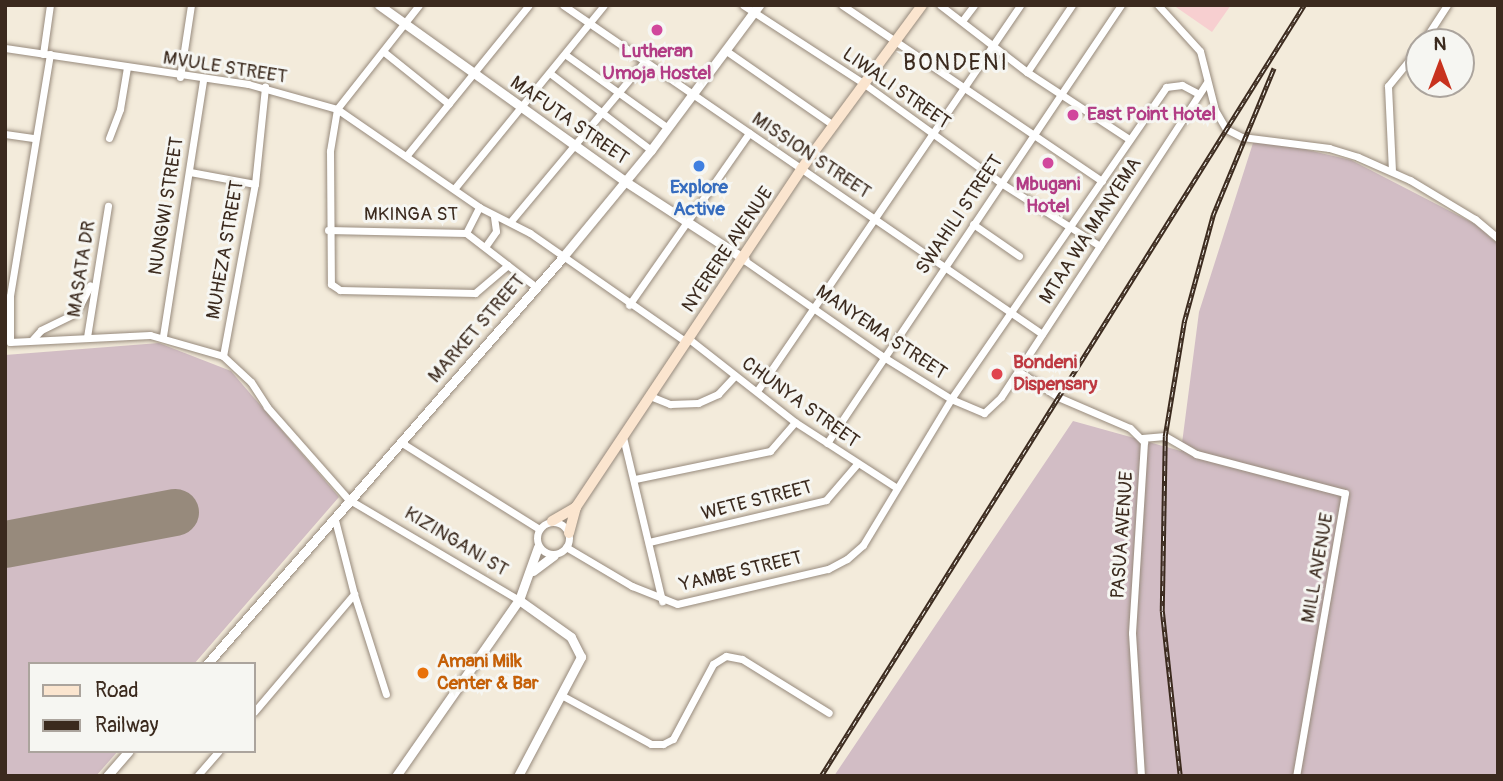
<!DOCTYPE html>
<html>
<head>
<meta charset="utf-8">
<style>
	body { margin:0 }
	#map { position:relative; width:1503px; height:781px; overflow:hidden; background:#f3ebdb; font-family:Pangolin,sans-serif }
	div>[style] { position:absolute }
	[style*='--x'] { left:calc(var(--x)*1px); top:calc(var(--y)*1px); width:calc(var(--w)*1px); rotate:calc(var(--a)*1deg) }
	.built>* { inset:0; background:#f7cfd0 }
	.industrial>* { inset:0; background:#d2bdc5 }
	.runway>* { height:47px; margin:-23.5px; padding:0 23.5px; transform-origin:23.5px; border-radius:23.5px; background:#978a7c }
	.roads { filter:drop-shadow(0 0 2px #978a7c) drop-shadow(0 0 2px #978a7c) }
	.minor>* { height:7px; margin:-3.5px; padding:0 3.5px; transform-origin:3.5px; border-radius:3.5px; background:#fff }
	.minor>.ring { margin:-3.5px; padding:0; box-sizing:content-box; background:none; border:7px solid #fff; border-radius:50% }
	.tertiary>* { height:9px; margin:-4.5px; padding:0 4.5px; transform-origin:4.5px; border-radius:4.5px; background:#fff }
	.secondary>* { height:10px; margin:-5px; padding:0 5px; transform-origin:5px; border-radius:5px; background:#fbe5cf }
	.rail>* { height:4.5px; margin-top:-2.25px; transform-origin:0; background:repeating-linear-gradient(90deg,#f6f6f2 0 5px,#3b2a1e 0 10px); box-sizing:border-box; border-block:2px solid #3b2a1e }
	.dots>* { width:19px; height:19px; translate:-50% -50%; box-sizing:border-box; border:4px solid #f6f6f2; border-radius:50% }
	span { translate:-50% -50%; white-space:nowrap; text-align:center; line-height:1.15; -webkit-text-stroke:6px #f6f6f2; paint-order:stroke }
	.hotel-label { font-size:19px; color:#b23c85; font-weight:700 }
	.left { translate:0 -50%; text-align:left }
	.street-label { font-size:19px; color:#3b2a1e }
	.shop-label { font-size:19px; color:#366cbe; font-weight:700 }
	.health-label { font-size:19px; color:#be3a42; font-weight:700 }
	.food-label { font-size:19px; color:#c56008; font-weight:700 }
	.quarter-label { font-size:23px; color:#3b2a1e; letter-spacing:2px }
	.frame { position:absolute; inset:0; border:7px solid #3b2a1e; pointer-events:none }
	.legend { position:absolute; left:28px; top:662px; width:228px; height:91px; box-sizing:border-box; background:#f6f6f2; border:2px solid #aba49d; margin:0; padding:9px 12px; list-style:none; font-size:21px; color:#3b2a1e }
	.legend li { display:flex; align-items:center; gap:14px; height:35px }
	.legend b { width:35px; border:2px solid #aba49d }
	.north { position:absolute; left:1405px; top:28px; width:70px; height:70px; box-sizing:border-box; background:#f6f6f2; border:2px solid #aba49d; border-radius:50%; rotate:0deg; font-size:19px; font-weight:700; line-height:28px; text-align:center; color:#3b2a1e }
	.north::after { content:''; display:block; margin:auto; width:24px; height:32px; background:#c8321e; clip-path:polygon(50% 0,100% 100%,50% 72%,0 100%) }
</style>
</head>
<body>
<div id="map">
	<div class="built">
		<div style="clip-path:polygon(1173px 5px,1231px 5px,1212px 32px)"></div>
	</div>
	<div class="industrial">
		<div style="clip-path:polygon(1253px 143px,1277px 143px,1351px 160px,1475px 224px,1498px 244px,1498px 776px,834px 776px,1073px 421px,1181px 451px,1199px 312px)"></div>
		<div style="clip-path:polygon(159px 343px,231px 371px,339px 497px,194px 664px,30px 664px,30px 751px,118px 751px,96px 776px,5px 776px,5px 355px)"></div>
	</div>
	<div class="runway">
		<div style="--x:5;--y:544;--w:173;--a:-10.7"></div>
	</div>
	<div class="roads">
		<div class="minor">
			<div style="--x:419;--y:5;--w:132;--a:128.3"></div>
			<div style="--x:337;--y:109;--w:43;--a:99.5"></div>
			<div style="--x:330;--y:151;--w:133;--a:89.6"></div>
			<div style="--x:331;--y:284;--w:11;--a:34"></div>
			<div style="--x:340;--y:290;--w:135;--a:1.3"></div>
			<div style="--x:475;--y:293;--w:43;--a:-40.3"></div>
			<div style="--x:563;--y:5;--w:581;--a:34.48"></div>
			<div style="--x:743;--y:5;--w:143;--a:33"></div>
			<div style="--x:863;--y:83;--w:170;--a:35.9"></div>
			<div style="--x:1001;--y:183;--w:117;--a:32.5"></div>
			<div style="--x:842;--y:5;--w:314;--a:34.1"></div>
			<div style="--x:940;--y:5;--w:110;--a:37.6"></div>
			<div style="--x:1027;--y:72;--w:122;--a:33.3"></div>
			<div style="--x:1158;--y:5;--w:62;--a:47.6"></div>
			<div style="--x:1200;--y:51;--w:61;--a:75.7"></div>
			<div style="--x:1215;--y:110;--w:22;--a:60"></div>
			<div style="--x:1226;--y:129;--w:18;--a:27"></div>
			<div style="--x:1242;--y:137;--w:88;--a:7.2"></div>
			<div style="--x:1329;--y:148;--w:30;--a:17"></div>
			<div style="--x:1358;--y:157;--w:57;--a:23.9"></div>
			<div style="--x:1410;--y:180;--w:76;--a:31"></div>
			<div style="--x:1475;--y:219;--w:30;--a:40"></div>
			<div style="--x:962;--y:21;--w:20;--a:-53"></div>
			<div style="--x:1423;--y:42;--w:44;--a:-57"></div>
			<div style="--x:5;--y:48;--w:246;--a:8.4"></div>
			<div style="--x:248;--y:84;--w:92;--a:15.7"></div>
			<div style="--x:337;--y:109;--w:173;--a:34.6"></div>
			<div style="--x:479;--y:207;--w:57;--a:27"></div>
			<div style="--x:530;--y:233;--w:190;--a:34.9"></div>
			<div style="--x:725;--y:50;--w:130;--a:34.7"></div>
			<div style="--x:384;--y:52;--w:83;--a:38.7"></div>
			<div style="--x:43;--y:54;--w:49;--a:-81.9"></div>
			<div style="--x:50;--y:54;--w:245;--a:99.4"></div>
			<div style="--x:10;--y:296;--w:46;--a:90"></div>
			<div style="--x:10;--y:342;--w:140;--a:-2.9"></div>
			<div style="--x:150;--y:335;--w:76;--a:16"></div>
			<div style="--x:223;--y:356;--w:175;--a:-79.5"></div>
			<div style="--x:255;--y:184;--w:98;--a:-84.1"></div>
			<div style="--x:566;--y:55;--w:125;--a:35.6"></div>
			<div style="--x:1027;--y:72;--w:81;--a:-56.1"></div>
			<div style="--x:551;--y:74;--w:126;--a:37.2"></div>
			<div style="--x:180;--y:77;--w:73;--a:-81.3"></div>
			<div style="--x:5;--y:134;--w:30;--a:8"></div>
			<div style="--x:109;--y:138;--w:31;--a:-69"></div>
			<div style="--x:120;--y:109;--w:43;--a:-80.5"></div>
			<div style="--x:407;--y:155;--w:193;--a:-50.9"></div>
			<div style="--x:1392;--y:171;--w:85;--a:-92.7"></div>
			<div style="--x:1388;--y:86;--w:49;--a:-50.8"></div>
			<div style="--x:190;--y:172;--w:66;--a:10.5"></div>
			<div style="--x:454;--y:189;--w:237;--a:-50.8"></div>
			<div style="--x:511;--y:221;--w:206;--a:-50.1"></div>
			<div style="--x:973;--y:224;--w:56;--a:34.8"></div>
			<div style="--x:328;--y:230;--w:138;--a:1.2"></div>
			<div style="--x:466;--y:233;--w:29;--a:-63"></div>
			<div style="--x:466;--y:233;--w:88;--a:37.6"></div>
			<div style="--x:485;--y:247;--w:19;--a:-55"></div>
			<div style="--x:496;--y:231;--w:15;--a:-98"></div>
			<div style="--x:744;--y:260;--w:168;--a:34.8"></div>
			<div style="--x:882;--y:356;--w:81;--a:31.9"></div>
			<div style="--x:951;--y:399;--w:36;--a:23"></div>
			<div style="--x:984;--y:413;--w:23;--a:-43"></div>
			<div style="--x:1001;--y:397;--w:376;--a:-56.8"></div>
			<div style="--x:629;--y:305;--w:210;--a:-55.1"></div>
			<div style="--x:163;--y:336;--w:259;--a:-81.1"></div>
			<div style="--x:87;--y:337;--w:133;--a:-80.9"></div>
			<div style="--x:689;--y:339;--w:135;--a:38.1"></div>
			<div style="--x:795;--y:422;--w:121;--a:32.9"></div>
			<div style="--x:32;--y:340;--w:13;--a:-48"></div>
			<div style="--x:41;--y:330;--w:39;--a:-26"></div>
			<div style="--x:76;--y:313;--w:31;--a:-63"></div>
			<div style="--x:223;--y:356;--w:38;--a:43"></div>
			<div style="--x:251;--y:382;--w:30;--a:57"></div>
			<div style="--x:267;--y:407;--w:123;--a:48.6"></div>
			<div style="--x:348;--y:499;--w:199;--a:30.6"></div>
			<div style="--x:1018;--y:371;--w:48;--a:33"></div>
			<div style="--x:1058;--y:397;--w:78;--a:23.3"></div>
			<div style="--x:1130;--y:428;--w:20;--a:45"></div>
			<div style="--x:1144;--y:442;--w:191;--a:93.6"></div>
			<div style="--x:1132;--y:633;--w:143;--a:86.4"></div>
			<div style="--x:757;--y:391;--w:467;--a:-55.7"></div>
			<div style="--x:650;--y:396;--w:22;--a:22"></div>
			<div style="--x:670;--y:404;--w:28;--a:-2"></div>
			<div style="--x:698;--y:403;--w:22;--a:-24"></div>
			<div style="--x:718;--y:394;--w:25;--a:-47"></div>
			<div style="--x:623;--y:437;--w:169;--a:76.6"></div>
			<div style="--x:1142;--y:438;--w:23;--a:-5"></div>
			<div style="--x:1165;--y:436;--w:36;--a:30"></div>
			<div style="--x:1196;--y:454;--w:154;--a:14.7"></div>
			<div style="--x:1345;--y:493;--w:287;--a:99.8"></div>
			<div style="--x:402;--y:443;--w:162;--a:32.1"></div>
			<div style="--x:827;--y:443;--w:528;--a:-56.13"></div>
			<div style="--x:635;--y:479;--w:138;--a:-11.7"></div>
			<div style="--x:770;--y:451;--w:38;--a:-49"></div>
			<div class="ring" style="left:537px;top:522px;width:25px;height:25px"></div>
			<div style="--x:649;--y:542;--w:182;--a:-13.3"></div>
			<div style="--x:826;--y:500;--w:48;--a:-49.3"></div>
			<div style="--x:566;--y:547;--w:77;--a:30.6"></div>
			<div style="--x:632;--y:586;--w:48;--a:21.8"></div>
			<div style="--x:677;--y:604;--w:155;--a:-13.1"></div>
			<div style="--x:828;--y:569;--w:21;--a:-28"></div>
			<div style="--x:847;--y:559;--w:21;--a:-41"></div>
			<div style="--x:863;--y:545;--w:170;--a:-58.9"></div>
			<div style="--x:951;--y:399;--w:379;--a:-55.4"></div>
			<div style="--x:1166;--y:87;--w:16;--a:-7"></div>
			<div style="--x:1182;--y:85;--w:19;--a:28"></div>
			<div style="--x:354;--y:594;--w:105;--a:72.3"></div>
			<div style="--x:563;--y:696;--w:100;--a:28.6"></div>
			<div style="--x:651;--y:744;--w:12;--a:0"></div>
			<div style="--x:663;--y:744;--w:11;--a:-27"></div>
			<div style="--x:673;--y:739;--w:85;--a:-61.9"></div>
			<div style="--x:713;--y:664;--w:15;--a:-32"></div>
			<div style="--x:726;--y:656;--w:16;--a:11"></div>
			<div style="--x:742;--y:659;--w:102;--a:31.8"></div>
			<div style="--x:254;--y:712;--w:155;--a:-49.7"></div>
			<div style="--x:354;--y:594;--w:76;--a:-104.4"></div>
			<div style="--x:197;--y:776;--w:33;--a:-49"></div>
		</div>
		<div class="tertiary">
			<div style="--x:379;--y:5;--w:300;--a:35.6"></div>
			<div style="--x:623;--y:180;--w:145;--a:33.1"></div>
			<div style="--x:533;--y:571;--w:26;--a:-37"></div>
			<div style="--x:207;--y:664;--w:539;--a:-48.83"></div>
			<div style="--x:562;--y:258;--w:140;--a:-50.5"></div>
			<div style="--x:651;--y:150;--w:181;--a:-53.3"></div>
			<div style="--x:107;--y:776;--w:33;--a:-49"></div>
			<div style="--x:396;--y:776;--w:215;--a:-55.1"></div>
			<div style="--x:519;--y:600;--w:56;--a:-70.3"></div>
			<div style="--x:518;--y:776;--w:135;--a:-62.1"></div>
			<div style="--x:581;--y:657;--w:22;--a:-117"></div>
			<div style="--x:571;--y:637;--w:64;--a:-144.6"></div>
		</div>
		<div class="secondary">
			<div style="--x:552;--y:521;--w:28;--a:-30"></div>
			<div style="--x:569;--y:533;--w:27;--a:-75"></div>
			<div style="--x:576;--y:507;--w:407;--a:-56.3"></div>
			<div style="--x:802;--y:168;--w:202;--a:-53.6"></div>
		</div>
	</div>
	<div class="rail">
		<div style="--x:821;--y:776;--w:910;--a:-57.93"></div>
		<div style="--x:1180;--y:776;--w:166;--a:-96.2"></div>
		<div style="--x:1162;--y:611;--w:175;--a:-89"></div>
		<div style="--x:1165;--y:436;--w:116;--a:-80.5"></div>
		<div style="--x:1184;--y:322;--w:111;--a:-74.8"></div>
		<div style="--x:1213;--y:215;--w:159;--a:-67.5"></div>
	</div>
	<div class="dots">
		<div style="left:657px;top:30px;background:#d1479c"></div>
		<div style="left:1073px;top:115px;background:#d1479c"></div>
		<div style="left:1048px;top:163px;background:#d1479c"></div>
		<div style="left:699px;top:166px;background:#3f7fe0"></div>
		<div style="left:997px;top:374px;background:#e0444e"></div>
		<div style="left:423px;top:673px;background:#e8710a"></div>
	</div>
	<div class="hotel-label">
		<span style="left:657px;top:63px">Lutheran<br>Umoja Hostel</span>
		<span class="left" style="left:1087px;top:115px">East Point Hotel</span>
		<span style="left:1048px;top:196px">Mbugani<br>Hotel</span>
	</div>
	<div class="street-label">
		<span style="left:225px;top:68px;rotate:9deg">MVULE STREET</span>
		<span style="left:896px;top:89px;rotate:35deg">LIWALI STREET</span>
		<span style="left:569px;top:121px;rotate:35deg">MAFUTA STREET</span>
		<span style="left:811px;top:156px;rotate:34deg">MISSION STREET</span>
		<span style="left:167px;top:206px;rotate:-81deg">NUNGWI STREET</span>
		<span style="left:411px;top:215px">MKINGA ST</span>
		<span style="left:960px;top:215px;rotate:-56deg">SWAHILI STREET</span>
		<span style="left:1091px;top:231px;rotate:-57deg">MTAA WA MANYEMA</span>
		<span style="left:226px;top:250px;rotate:-80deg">MUHEZA STREET</span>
		<span style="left:728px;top:250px;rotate:-56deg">NYERERE AVENUE</span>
		<span style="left:82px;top:269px;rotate:-81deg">MASATA DR</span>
		<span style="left:477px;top:329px;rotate:-49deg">MARKET STREET</span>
		<span style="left:881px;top:333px;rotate:34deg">MANYEMA STREET</span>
		<span style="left:800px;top:403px;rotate:36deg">CHUNYA STREET</span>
		<span style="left:757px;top:501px;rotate:-14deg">WETE STREET</span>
		<span style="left:1123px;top:535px;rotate:-86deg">PASUA AVENUE</span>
		<span style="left:456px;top:542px;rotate:31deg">KIZINGANI ST</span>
		<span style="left:1318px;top:568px;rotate:-80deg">MILL AVENUE</span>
		<span style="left:741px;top:572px;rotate:-13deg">YAMBE STREET</span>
	</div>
	<div class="shop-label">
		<span style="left:699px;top:199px">Explore<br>Active</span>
	</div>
	<div class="health-label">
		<span class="left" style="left:1013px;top:374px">Bondeni<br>Dispensary</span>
	</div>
	<div class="food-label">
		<span class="left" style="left:437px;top:673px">Amani Milk<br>Center &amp; Bar</span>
	</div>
	<div class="quarter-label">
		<span style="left:956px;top:63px">BONDENI</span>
	</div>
	<div class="frame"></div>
	<ul class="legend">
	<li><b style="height:9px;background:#fbe5cf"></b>Road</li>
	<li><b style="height:9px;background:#3b2a1e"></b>Railway</li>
	</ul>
	<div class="north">N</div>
</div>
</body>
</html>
